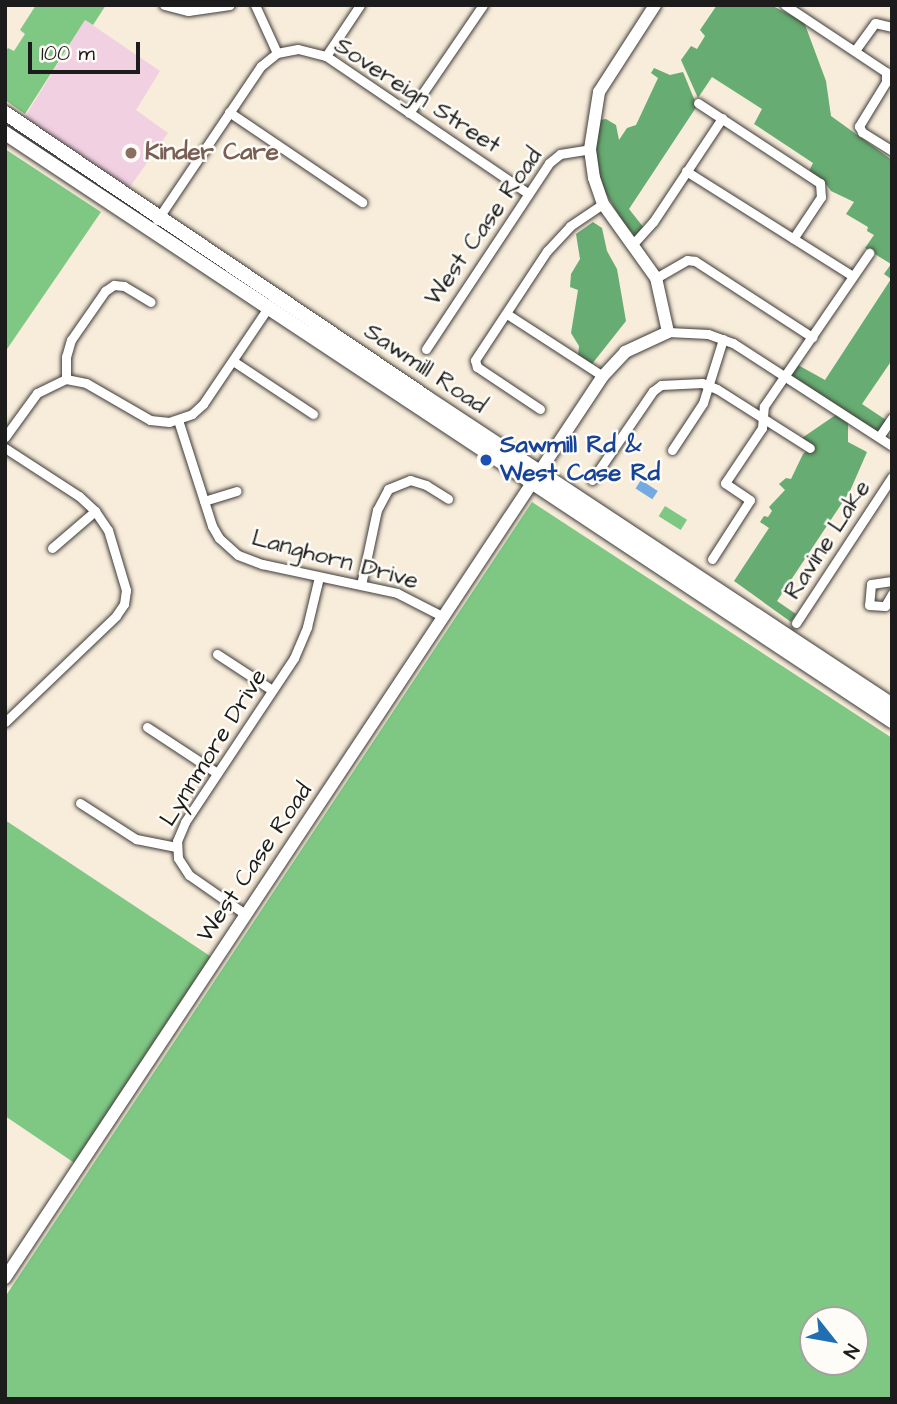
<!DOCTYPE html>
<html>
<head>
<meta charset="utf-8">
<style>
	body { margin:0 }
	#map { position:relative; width:897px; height:1404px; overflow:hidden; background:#f8ecda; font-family:"Architects Daughter",sans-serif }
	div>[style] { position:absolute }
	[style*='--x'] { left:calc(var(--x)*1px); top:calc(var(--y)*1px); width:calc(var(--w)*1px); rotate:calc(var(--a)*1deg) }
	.built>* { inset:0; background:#f1d0e2 }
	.green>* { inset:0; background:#7fc884; transform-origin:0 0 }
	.forest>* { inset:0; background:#67ac72 }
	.water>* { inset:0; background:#72aae1; transform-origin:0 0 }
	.roads { filter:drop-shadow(0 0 2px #3d3b38) drop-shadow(0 0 2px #3d3b38) }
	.minor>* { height:9px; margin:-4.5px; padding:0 4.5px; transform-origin:4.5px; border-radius:4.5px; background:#fff }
	.secondary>* { height:12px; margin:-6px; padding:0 6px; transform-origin:6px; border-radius:6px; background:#fff }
	.primary>* { height:14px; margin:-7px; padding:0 7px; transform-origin:7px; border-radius:7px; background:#fff }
	.dots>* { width:19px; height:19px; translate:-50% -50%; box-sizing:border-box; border:4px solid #fdfcf7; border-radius:50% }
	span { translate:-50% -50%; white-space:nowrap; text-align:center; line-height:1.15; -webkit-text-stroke:5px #fdfcf7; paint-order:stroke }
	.street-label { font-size:24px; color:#1c1c1c }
	.education-label { font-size:24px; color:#785e54; font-weight:700 }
	.left { translate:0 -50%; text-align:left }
	.transit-label { font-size:24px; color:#164399; font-weight:700 }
	.frame { position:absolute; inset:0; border:7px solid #1c1c1c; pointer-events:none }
	.north { position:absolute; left:799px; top:1306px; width:70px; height:70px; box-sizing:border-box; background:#fdfcf7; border:2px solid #a3a29f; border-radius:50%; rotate:121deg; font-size:19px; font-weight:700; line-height:28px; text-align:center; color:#1c1c1c }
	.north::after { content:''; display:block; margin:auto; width:24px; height:32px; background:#1f6fb2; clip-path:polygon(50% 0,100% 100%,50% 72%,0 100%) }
	.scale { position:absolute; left:28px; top:42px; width:112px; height:32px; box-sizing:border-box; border:4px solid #1c1c1c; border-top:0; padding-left:9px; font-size:21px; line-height:24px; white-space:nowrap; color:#1c1c1c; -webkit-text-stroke:5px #fdfcf7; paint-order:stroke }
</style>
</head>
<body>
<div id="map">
	<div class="built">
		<div style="clip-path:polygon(85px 20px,160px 71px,136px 110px,168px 133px,127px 191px,23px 120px)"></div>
	</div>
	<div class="green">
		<div style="clip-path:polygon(36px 5px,106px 5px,93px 25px,85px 20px,25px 114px,5px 100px,5px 52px,8px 48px,14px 51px,25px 34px,20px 30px)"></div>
		<div style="clip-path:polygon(5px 149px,101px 212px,5px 352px)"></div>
		<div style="clip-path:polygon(evenodd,532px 502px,892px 738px,892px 1399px,5px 1399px,5px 1297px,532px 502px,855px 1320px,855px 1362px,813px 1362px,813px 1320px,855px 1320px)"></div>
		<div style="left:665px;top:506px;width:26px;height:12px;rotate:32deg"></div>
		<div style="clip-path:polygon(5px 820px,213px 958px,76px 1164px,5px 1116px)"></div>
	</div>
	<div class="forest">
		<div style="clip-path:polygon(717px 5px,771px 5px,804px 22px,826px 81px,831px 116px,892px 160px,892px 360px,862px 404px,886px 420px,878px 432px,791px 375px,798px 365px,825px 380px,891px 279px,884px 274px,891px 264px,865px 248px,874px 235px,867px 231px,868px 227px,846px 214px,854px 202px,831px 191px,823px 180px,809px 171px,813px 163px,754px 124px,762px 109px,712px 77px,698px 98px,681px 60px,691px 46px,697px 49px,705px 36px,700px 30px)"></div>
		<div style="clip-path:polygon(654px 68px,670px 75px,683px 72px,697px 106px,629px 209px,644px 228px,636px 237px,624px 224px,602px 187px,596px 172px,593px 141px,599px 120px,606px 119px,616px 125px,619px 140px,627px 128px,636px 125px,658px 78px,651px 73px)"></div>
		<div style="clip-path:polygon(593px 222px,602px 228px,607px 251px,617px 269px,626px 321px,592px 364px,578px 355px,579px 346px,571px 333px,578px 290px,570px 287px,571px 274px,580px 259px,576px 234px)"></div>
		<div style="clip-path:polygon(837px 414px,848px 420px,848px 442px,867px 452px,850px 491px,777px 601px,796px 614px,791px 622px,734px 581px,769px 528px,760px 522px,764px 516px,768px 517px,772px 511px,769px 507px,785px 490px,779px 484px,786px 478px,791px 479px,803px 454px,811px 447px,802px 438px)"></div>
	</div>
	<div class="water">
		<div style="left:641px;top:480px;width:20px;height:10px;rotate:33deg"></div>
	</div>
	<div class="roads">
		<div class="minor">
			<div style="--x:164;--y:5;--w:25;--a:14"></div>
			<div style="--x:188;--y:11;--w:42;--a:-8.1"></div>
			<div style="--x:255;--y:5;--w:53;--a:65.4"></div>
			<div style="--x:785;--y:5;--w:121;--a:33.6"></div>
			<div style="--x:886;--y:72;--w:10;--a:90"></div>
			<div style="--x:886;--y:82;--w:52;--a:121.5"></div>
			<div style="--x:859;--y:126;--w:7;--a:63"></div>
			<div style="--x:862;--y:132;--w:36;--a:32"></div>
			<div style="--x:856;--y:49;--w:32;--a:-54"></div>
			<div style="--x:875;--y:23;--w:17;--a:13"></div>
			<div style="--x:326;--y:56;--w:61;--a:-56.3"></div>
			<div style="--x:698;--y:103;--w:146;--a:33.3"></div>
			<div style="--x:820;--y:183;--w:14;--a:86"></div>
			<div style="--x:821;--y:197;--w:50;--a:123.7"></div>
			<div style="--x:229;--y:112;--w:161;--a:34.1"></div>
			<div style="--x:409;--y:113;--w:131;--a:-55.6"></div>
			<div style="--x:686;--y:171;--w:197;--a:32.2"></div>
			<div style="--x:157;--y:220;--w:186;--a:-56"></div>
			<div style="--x:261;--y:66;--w:21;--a:-39"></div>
			<div style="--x:277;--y:53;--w:21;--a:-11"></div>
			<div style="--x:298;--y:49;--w:29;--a:14"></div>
			<div style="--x:326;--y:56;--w:245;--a:34.2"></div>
			<div style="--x:633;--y:244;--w:30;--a:-48"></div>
			<div style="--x:653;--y:222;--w:125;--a:-56.4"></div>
			<div style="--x:656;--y:278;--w:36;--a:-30"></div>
			<div style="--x:687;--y:260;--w:8;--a:7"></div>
			<div style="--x:695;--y:261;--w:140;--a:33"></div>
			<div style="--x:507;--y:314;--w:114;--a:32.9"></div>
			<div style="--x:668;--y:332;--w:40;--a:2.9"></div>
			<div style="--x:708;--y:334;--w:27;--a:20"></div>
			<div style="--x:733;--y:343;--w:189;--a:32.9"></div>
			<div style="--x:426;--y:349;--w:223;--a:-56.5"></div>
			<div style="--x:549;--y:163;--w:14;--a:-39"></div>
			<div style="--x:560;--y:154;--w:30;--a:-9"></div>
			<div style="--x:233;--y:361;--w:96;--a:33.5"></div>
			<div style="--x:66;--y:379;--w:22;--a:-90"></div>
			<div style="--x:66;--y:357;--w:18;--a:-74"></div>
			<div style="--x:71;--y:340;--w:60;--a:-55.2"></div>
			<div style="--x:105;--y:291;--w:11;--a:-34"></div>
			<div style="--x:114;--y:285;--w:10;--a:6"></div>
			<div style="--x:124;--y:286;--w:31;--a:31"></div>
			<div style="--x:540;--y:409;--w:76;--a:-146.3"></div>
			<div style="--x:477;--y:367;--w:7;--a:-106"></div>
			<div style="--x:475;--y:360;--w:131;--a:-56.6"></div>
			<div style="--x:547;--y:251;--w:34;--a:-47"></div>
			<div style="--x:570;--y:226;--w:40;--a:-34"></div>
			<div style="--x:178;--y:420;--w:111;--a:72.2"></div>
			<div style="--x:212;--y:526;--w:14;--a:60"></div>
			<div style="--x:219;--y:538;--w:25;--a:42"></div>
			<div style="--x:238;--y:555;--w:26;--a:21"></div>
			<div style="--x:262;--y:564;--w:138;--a:12.1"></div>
			<div style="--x:397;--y:593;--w:51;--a:27.1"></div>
			<div style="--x:5;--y:437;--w:54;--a:-54"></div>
			<div style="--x:37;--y:393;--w:32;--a:-26"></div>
			<div style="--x:66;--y:379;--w:20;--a:11"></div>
			<div style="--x:86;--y:383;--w:74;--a:30"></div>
			<div style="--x:150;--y:420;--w:19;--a:6"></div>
			<div style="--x:169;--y:422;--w:24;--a:-19"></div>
			<div style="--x:192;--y:414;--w:15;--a:-42"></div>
			<div style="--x:203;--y:404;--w:118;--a:-56"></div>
			<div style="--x:879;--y:437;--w:23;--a:-56"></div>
			<div style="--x:5;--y:448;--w:88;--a:33"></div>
			<div style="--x:79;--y:496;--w:22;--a:43"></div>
			<div style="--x:95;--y:511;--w:23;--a:56"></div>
			<div style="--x:108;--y:530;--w:63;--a:73.3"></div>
			<div style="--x:126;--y:590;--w:14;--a:98"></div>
			<div style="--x:124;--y:604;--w:14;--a:124"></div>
			<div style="--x:116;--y:616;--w:153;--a:136.3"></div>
			<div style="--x:672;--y:450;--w:56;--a:-56.6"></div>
			<div style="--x:703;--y:403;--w:67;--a:-72.6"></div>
			<div style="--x:592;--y:480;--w:108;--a:-55.6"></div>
			<div style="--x:653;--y:391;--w:10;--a:-37"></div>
			<div style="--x:661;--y:385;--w:41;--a:-2.8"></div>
			<div style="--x:702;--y:383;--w:16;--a:22"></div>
			<div style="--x:717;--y:389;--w:110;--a:32.4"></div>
			<div style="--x:204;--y:501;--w:34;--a:-17"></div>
			<div style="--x:52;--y:548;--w:57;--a:-40.7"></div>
			<div style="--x:712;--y:559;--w:70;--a:-57.2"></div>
			<div style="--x:750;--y:500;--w:30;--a:-146"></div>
			<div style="--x:725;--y:483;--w:66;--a:-56.1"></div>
			<div style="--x:762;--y:428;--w:22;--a:-85"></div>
			<div style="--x:764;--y:406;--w:186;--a:-55.5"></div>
			<div style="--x:892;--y:581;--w:21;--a:172"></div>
			<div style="--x:871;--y:584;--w:21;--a:95"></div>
			<div style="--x:869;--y:605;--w:16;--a:4"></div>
			<div style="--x:885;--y:606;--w:14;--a:-60"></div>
			<div style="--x:361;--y:585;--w:77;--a:-78"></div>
			<div style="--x:377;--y:510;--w:24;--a:-62"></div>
			<div style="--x:388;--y:489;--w:24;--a:-22"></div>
			<div style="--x:410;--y:480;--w:17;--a:17"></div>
			<div style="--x:426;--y:485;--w:26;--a:32"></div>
			<div style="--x:796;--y:623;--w:175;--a:-56.7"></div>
			<div style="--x:217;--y:654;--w:66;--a:33.2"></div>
			<div style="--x:147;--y:727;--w:84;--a:33.3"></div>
			<div style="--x:80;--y:803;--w:67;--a:32.7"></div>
			<div style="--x:136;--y:839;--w:41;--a:11.3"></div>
			<div style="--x:245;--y:914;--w:68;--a:-145.1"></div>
			<div style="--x:189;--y:875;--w:20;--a:-123"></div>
			<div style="--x:178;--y:858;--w:17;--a:-93"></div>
			<div style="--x:177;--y:841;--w:21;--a:-67"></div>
			<div style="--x:185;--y:822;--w:197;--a:-56.4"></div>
			<div style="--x:294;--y:658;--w:34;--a:-67"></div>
			<div style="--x:307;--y:627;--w:51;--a:-76.5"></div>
		</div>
		<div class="secondary">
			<div style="--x:5;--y:1278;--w:1082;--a:-56.46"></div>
			<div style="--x:603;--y:376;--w:33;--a:-47"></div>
			<div style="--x:625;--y:352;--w:47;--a:-24.9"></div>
			<div style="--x:668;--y:332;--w:55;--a:-102.5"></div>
			<div style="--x:656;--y:278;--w:91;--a:-125.6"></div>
			<div style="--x:603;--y:204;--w:28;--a:-109"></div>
			<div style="--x:594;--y:178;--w:29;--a:-98"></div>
			<div style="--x:590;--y:149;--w:58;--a:-81"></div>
			<div style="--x:599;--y:92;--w:103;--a:-57.2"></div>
		</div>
		<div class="primary">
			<div style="--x:5;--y:113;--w:508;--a:34"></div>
			<div style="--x:426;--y:397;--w:559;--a:33.46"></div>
			<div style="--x:5;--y:133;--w:1064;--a:33.54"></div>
		</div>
	</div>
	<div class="dots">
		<div style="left:131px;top:153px;background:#8d6e63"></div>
		<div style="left:486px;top:460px;background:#1a4fb4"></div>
	</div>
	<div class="street-label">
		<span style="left:417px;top:96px;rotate:33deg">Sovereign Street</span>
		<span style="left:484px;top:227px;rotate:-55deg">West Case Road</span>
		<span style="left:425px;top:369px;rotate:34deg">Sawmill Road</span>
		<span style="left:828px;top:540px;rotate:-57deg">Ravine Lake</span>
		<span style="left:335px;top:560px;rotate:15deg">Langhorn Drive</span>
		<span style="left:214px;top:748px;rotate:-58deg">Lynnmore Drive</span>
		<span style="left:255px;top:863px;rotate:-56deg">West Case Road</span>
	</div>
	<div class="education-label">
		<span class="left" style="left:145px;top:153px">Kinder Care</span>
	</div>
	<div class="transit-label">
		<span class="left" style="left:500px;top:460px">Sawmill Rd &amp;<br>West Case Rd</span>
	</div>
	<div class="frame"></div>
	<div class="north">N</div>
	<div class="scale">100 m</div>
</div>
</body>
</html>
